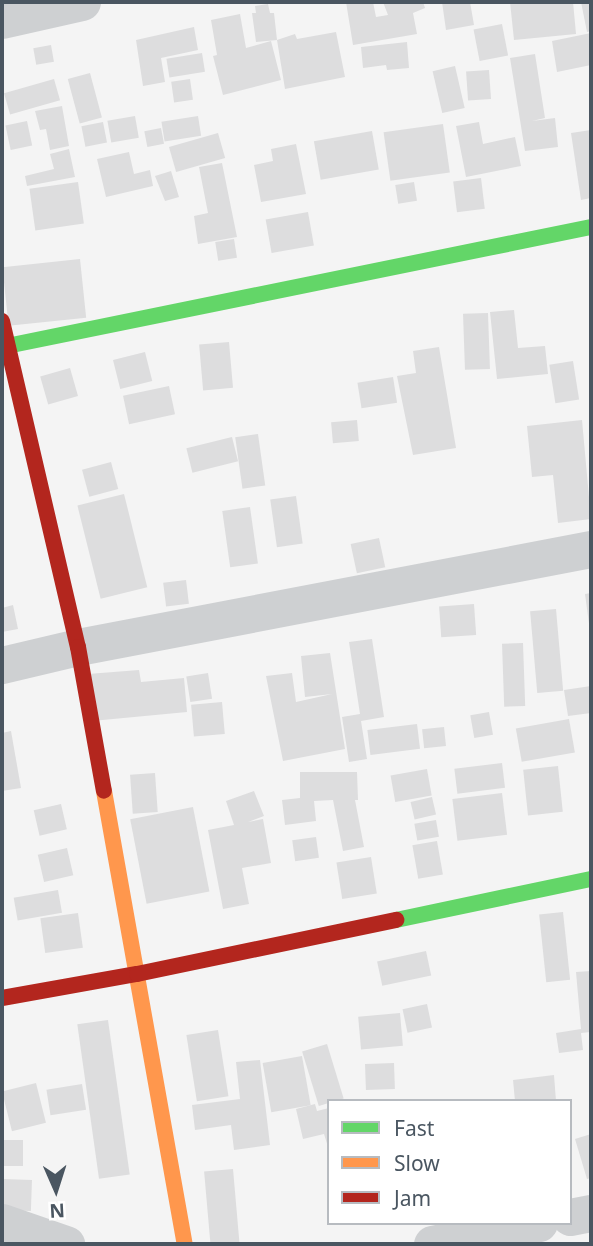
<!DOCTYPE html>
<html>
<head>
<meta charset="utf-8">
<style>
	body { margin:0 }
	#map { position:relative; width:593px; height:1246px; overflow:hidden; background:#f4f4f4; font-family:"Noto Sans",sans-serif }
	div>[style] { position:absolute }
	[style*='--x'] { left:calc(var(--x)*1px); top:calc(var(--y)*1px); width:calc(var(--w)*1px); rotate:calc(var(--a)*1deg) }
	.building>* { inset:0; background:#ddddde; transform-origin:0 0 }
	.street>* { height:37px; margin:-18.5px; padding:0 18.5px; transform-origin:18.5px; border-radius:18.5px; background:#ced0d2 }
	.fast>* { height:16px; margin:-8px; padding:0 8px; transform-origin:8px; border-radius:8px; background:#63d668 }
	.slow>* { height:16px; margin:-8px; padding:0 8px; transform-origin:8px; border-radius:8px; background:#ff974d }
	.jam>* { height:16px; margin:-8px; padding:0 8px; transform-origin:8px; border-radius:8px; background:#b3261e }
	span { translate:-50% -50%; white-space:nowrap; text-align:center; line-height:1.15; -webkit-text-stroke:5px #fff; paint-order:stroke }
	.frame { position:absolute; inset:0; border:4px solid #4a5661; pointer-events:none }
	.legend { position:absolute; left:327px; top:1099px; width:245px; height:126px; box-sizing:border-box; background:#fff; border:2px solid #b7bbc0; margin:0; padding:9px 12px; list-style:none; font-size:21px; color:#4a5661 }
	.legend li { display:flex; align-items:center; gap:14px; height:35px }
	.legend b { width:35px; border:2px solid #b7bbc0 }
	.north { position:absolute; left:21px; top:1155px; width:70px; height:70px; -webkit-text-stroke:5px #fff; paint-order:stroke; rotate:177deg; font-size:19px; font-weight:700; line-height:28px; text-align:center; color:#4a5661 }
	.north::after { content:''; display:block; margin:auto; width:24px; height:32px; background:#4a5661; clip-path:polygon(50% 0,100% 100%,50% 72%,0 100%) }
</style>
</head>
<body>
<div id="map">
	<div class="building">
		<div style="clip-path:polygon(346px 2px,373px 2px,376px 17px,388px 15px,383px 2px,423px 2px,425px 8px,413px 13px,417px 34px,353px 45px)"></div>
		<div style="clip-path:polygon(442px 2px,470px 2px,474px 25px,446px 30px)"></div>
		<div style="clip-path:polygon(510px 2px,573px 2px,576px 34px,514px 40px)"></div>
		<div style="clip-path:polygon(581px 2px,591px 2px,591px 31px,587px 32px)"></div>
		<div style="clip-path:polygon(268px 4px,270px 13px,274px 13px,277px 40px,256px 42px,252px 13px,256px 13px,255px 6px)"></div>
		<div style="clip-path:polygon(240px 14px,246px 48px,271px 41px,281px 80px,223px 95px,213px 56px,217px 55px,211px 20px)"></div>
		<div style="left:502px;top:24px;width:32px;height:29px;rotate:79deg"></div>
		<div style="clip-path:polygon(194px 27px,198px 50px,161px 58px,165px 82px,143px 86px,136px 40px)"></div>
		<div style="clip-path:polygon(336px 32px,345px 77px,285px 89px,277px 40px,295px 34px,297px 39px)"></div>
		<div style="clip-path:polygon(591px 33px,591px 65px,557px 72px,552px 41px)"></div>
		<div style="clip-path:polygon(407px 42px,409px 68px,387px 70px,386px 65px,363px 68px,361px 47px)"></div>
		<div style="left:51px;top:45px;width:17px;height:18px;rotate:80deg"></div>
		<div style="left:202px;top:53px;width:19px;height:36px;rotate:81deg"></div>
		<div style="clip-path:polygon(535px 54px,545px 118px,532px 121px,555px 118px,558px 147px,525px 151px,510px 58px)"></div>
		<div style="left:455px;top:66px;width:43px;height:23px;rotate:77deg"></div>
		<div style="left:489px;top:70px;width:29px;height:23px;rotate:86deg"></div>
		<div style="left:90px;top:73px;width:46px;height:23px;rotate:75deg"></div>
		<div style="left:54px;top:79px;width:22px;height:52px;rotate:74deg"></div>
		<div style="left:190px;top:79px;width:21px;height:19px;rotate:82deg"></div>
		<div style="clip-path:polygon(62px 106px,69px 146px,50px 150px,46px 129px,40px 130px,35px 111px)"></div>
		<div style="left:135px;top:116px;width:22px;height:28px;rotate:80deg"></div>
		<div style="left:198px;top:116px;width:20px;height:37px;rotate:81deg"></div>
		<div style="left:27px;top:121px;width:25px;height:22px;rotate:78deg"></div>
		<div style="left:103px;top:122px;width:21px;height:22px;rotate:79deg"></div>
		<div style="clip-path:polygon(479px 122px,483px 144px,515px 137px,521px 166px,466px 177px,456px 126px)"></div>
		<div style="left:443px;top:124px;width:49px;height:60px;rotate:82deg"></div>
		<div style="left:161px;top:128px;width:16px;height:17px;rotate:79deg"></div>
		<div style="clip-path:polygon(591px 130px,591px 198px,581px 200px,571px 133px)"></div>
		<div style="left:372px;top:131px;width:39px;height:59px;rotate:80deg"></div>
		<div style="left:218px;top:133px;width:26px;height:51px;rotate:74deg"></div>
		<div style="clip-path:polygon(296px 144px,306px 194px,261px 202px,254px 165px,273px 161px,271px 149px)"></div>
		<div style="clip-path:polygon(69px 149px,75px 177px,27px 186px,25px 176px,54px 169px,50px 154px)"></div>
		<div style="clip-path:polygon(129px 152px,134px 174px,150px 170px,153px 186px,106px 197px,97px 159px)"></div>
		<div style="clip-path:polygon(222px 163px,237px 237px,198px 244px,194px 216px,208px 213px,199px 167px)"></div>
		<div style="clip-path:polygon(171px 171px,179px 197px,165px 201px,155px 176px)"></div>
		<div style="left:481px;top:178px;width:31px;height:28px;rotate:83deg"></div>
		<div style="left:78px;top:182px;width:42px;height:49px;rotate:82deg"></div>
		<div style="left:414px;top:182px;width:19px;height:19px;rotate:81deg"></div>
		<div style="left:308px;top:212px;width:34px;height:43px;rotate:80deg"></div>
		<div style="left:234px;top:239px;width:19px;height:19px;rotate:81deg"></div>
		<div style="left:80px;top:259px;width:59px;height:78px;rotate:84deg"></div>
		<div style="clip-path:polygon(514px 310px,518px 348px,545px 346px,548px 374px,497px 379px,490px 312px)"></div>
		<div style="left:488px;top:313px;width:56px;height:25px;rotate:88deg"></div>
		<div style="left:229px;top:342px;width:46px;height:30px;rotate:85deg"></div>
		<div style="clip-path:polygon(439px 347px,456px 448px,413px 455px,397px 376px,416px 373px,413px 351px)"></div>
		<div style="left:145px;top:352px;width:30px;height:33px;rotate:76deg"></div>
		<div style="left:573px;top:361px;width:39px;height:24px;rotate:81deg"></div>
		<div style="left:70px;top:368px;width:29px;height:31px;rotate:74deg"></div>
		<div style="left:393px;top:377px;width:26px;height:36px;rotate:81deg"></div>
		<div style="left:169px;top:386px;width:29px;height:47px;rotate:78deg"></div>
		<div style="left:357px;top:420px;width:21px;height:26px;rotate:85deg"></div>
		<div style="clip-path:polygon(582px 420px,591px 519px,558px 523px,553px 475px,532px 477px,527px 426px)"></div>
		<div style="left:258px;top:434px;width:52px;height:23px;rotate:82deg"></div>
		<div style="left:232px;top:437px;width:25px;height:47px;rotate:76deg"></div>
		<div style="left:111px;top:462px;width:28px;height:30px;rotate:75deg"></div>
		<div style="left:124px;top:494px;width:96px;height:48px;rotate:76deg"></div>
		<div style="left:296px;top:496px;width:48px;height:26px;rotate:82deg"></div>
		<div style="left:250px;top:507px;width:57px;height:28px;rotate:82deg"></div>
		<div style="left:379px;top:538px;width:30px;height:29px;rotate:78deg"></div>
		<div style="left:186px;top:580px;width:24px;height:23px;rotate:83deg"></div>
		<div style="clip-path:polygon(591px 593px,591px 631px,590px 631px,585px 594px)"></div>
		<div style="left:474px;top:604px;width:31px;height:35px;rotate:86deg"></div>
		<div style="clip-path:polygon(13px 605px,18px 629px,2px 632px,2px 608px)"></div>
		<div style="left:556px;top:609px;width:82px;height:26px;rotate:85deg"></div>
		<div style="clip-path:polygon(372px 639px,384px 717px,361px 721px,367px 759px,349px 762px,342px 717px,360px 714px,349px 642px)"></div>
		<div style="left:523px;top:643px;width:63px;height:21px;rotate:88deg"></div>
		<div style="clip-path:polygon(330px 653px,345px 749px,283px 761px,266px 676px,292px 673px,296px 702px,332px 694px,305px 697px,301px 656px)"></div>
		<div style="clip-path:polygon(139px 670px,141px 682px,184px 678px,187px 712px,92px 721px,88px 674px)"></div>
		<div style="left:208px;top:673px;width:26px;height:22px;rotate:81deg"></div>
		<div style="clip-path:polygon(591px 686px,591px 713px,568px 716px,564px 690px)"></div>
		<div style="left:222px;top:702px;width:32px;height:31px;rotate:85deg"></div>
		<div style="left:489px;top:712px;width:23px;height:19px;rotate:80deg"></div>
		<div style="left:569px;top:719px;width:34px;height:54px;rotate:80deg"></div>
		<div style="left:417px;top:724px;width:25px;height:50px;rotate:83deg"></div>
		<div style="left:444px;top:727px;width:19px;height:22px;rotate:84deg"></div>
		<div style="clip-path:polygon(11px 731px,21px 788px,2px 791px,2px 733px)"></div>
		<div style="left:502px;top:763px;width:25px;height:48px;rotate:83deg"></div>
		<div style="left:558px;top:766px;width:46px;height:35px;rotate:84deg"></div>
		<div style="left:427px;top:769px;width:27px;height:37px;rotate:80deg"></div>
		<div style="clip-path:polygon(300px 772px,357px 772px,358px 800px,355px 800px,364px 847px,343px 851px,333px 800px,314px 801px,316px 821px,285px 825px,282px 800px,300px 798px)"></div>
		<div style="left:155px;top:773px;width:39px;height:25px;rotate:86deg"></div>
		<div style="clip-path:polygon(254px 791px,264px 816px,248px 822px,263px 819px,271px 863px,242px 868px,249px 904px,223px 909px,208px 830px,234px 825px,226px 801px)"></div>
		<div style="left:502px;top:793px;width:42px;height:50px;rotate:83deg"></div>
		<div style="left:432px;top:797px;width:18px;height:22px;rotate:77deg"></div>
		<div style="left:61px;top:804px;width:26px;height:28px;rotate:77deg"></div>
		<div style="left:193px;top:807px;width:86px;height:64px;rotate:79deg"></div>
		<div style="left:436px;top:820px;width:17px;height:22px;rotate:80deg"></div>
		<div style="left:316px;top:837px;width:21px;height:24px;rotate:82deg"></div>
		<div style="left:437px;top:841px;width:34px;height:25px;rotate:80deg"></div>
		<div style="left:67px;top:848px;width:28px;height:30px;rotate:77deg"></div>
		<div style="left:371px;top:857px;width:37px;height:35px;rotate:81deg"></div>
		<div style="left:58px;top:890px;width:23px;height:45px;rotate:80deg"></div>
		<div style="left:563px;top:912px;width:68px;height:24px;rotate:84deg"></div>
		<div style="left:78px;top:913px;width:35px;height:38px;rotate:82deg"></div>
		<div style="left:426px;top:951px;width:25px;height:50px;rotate:78deg"></div>
		<div style="clip-path:polygon(591px 971px,591px 1032px,581px 1033px,583px 1050px,559px 1053px,556px 1033px,581px 1029px,576px 972px)"></div>
		<div style="left:427px;top:1004px;width:24px;height:25px;rotate:78deg"></div>
		<div style="left:400px;top:1013px;width:33px;height:42px;rotate:85deg"></div>
		<div style="left:108px;top:1020px;width:156px;height:31px;rotate:82deg"></div>
		<div style="left:218px;top:1030px;width:67px;height:32px;rotate:81deg"></div>
		<div style="left:327px;top:1044px;width:57px;height:26px;rotate:73deg"></div>
		<div style="left:302px;top:1056px;width:50px;height:40px;rotate:80deg"></div>
		<div style="clip-path:polygon(260px 1060px,270px 1145px,234px 1150px,231px 1125px,195px 1130px,192px 1105px,240px 1099px,236px 1062px)"></div>
		<div style="left:394px;top:1063px;width:26px;height:29px;rotate:88deg"></div>
		<div style="clip-path:polygon(554px 1075px,556px 1101px,515px 1101px,513px 1080px)"></div>
		<div style="left:36px;top:1083px;width:41px;height:35px;rotate:76deg"></div>
		<div style="left:82px;top:1084px;width:26px;height:36px;rotate:81deg"></div>
		<div style="clip-path:polygon(315px 1104px,317px 1111px,329px 1108px,329px 1150px,324px 1134px,303px 1139px,296px 1109px)"></div>
		<div style="clip-path:polygon(591px 1134px,591px 1178px,587px 1179px,575px 1139px)"></div>
		<div style="left:23px;top:1140px;width:26px;height:21px;rotate:90deg"></div>
		<div style="left:233px;top:1169px;width:75px;height:29px;rotate:85deg"></div>
		<div style="left:2px;top:1179px;width:30px;height:31px;rotate:2deg"></div>
	</div>
	<div class="street">
		<div style="--x:2;--y:20;--w:82;--a:-12.7"></div>
		<div style="--x:2;--y:665;--w:78;--a:-13.3"></div>
		<div style="--x:78;--y:647;--w:522;--a:-10.82"></div>
		<div style="--x:570;--y:1217;--w:21;--a:-11"></div>
		<div style="--x:2;--y:1222;--w:68;--a:19"></div>
		<div style="--x:432;--y:1244;--w:109;--a:-11.1"></div>
	</div>
	<div class="fast">
		<div style="--x:2;--y:347;--w:601;--a:-11.52"></div>
		<div style="--x:396;--y:920;--w:199;--a:-11.9"></div>
	</div>
	<div class="slow">
		<div style="--x:104;--y:791;--w:460;--a:79.9"></div>
	</div>
	<div class="jam">
		<div style="--x:2;--y:321;--w:335;--a:76.9"></div>
		<div style="--x:78;--y:647;--w:146;--a:79.8"></div>
		<div style="--x:2;--y:998;--w:137;--a:-10.1"></div>
		<div style="--x:137;--y:974;--w:265;--a:-11.8"></div>
	</div>
	<div class="frame"></div>
	<ul class="legend">
	<li><b style="height:9px;background:#63d668"></b>Fast</li>
	<li><b style="height:9px;background:#ff974d"></b>Slow</li>
	<li><b style="height:9px;background:#b3261e"></b>Jam</li>
	</ul>
	<div class="north">N</div>
</div>
</body>
</html>
